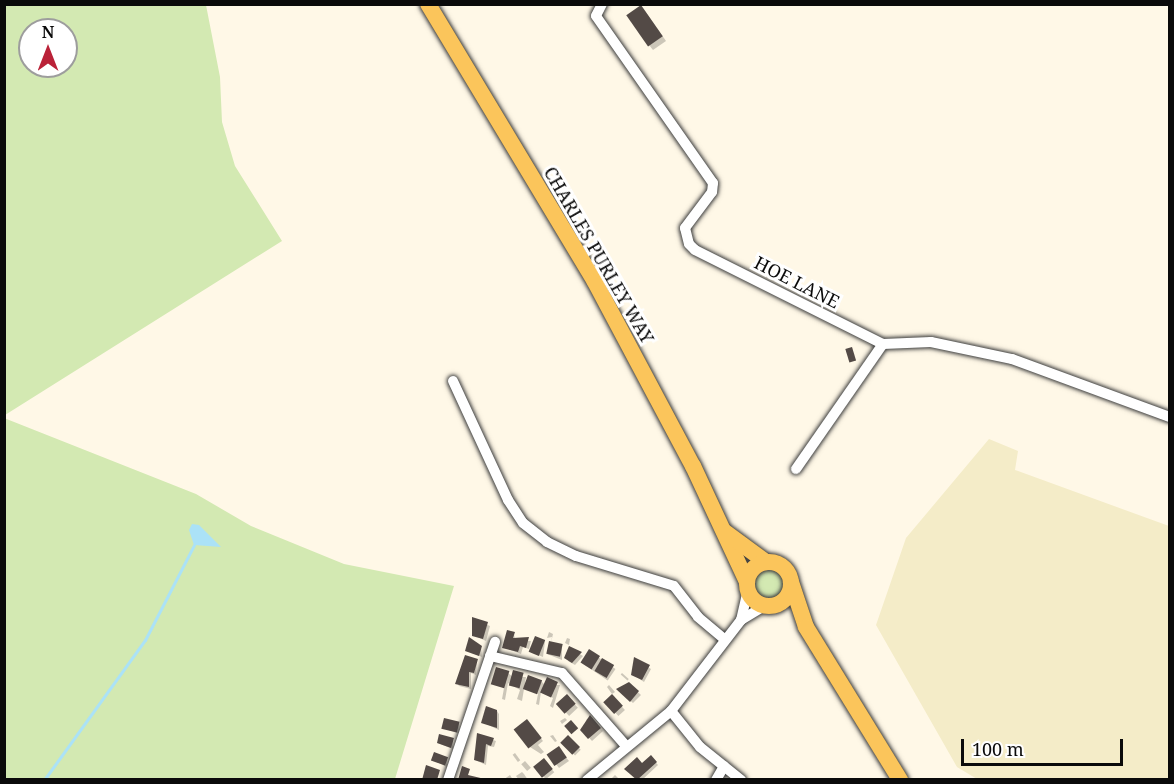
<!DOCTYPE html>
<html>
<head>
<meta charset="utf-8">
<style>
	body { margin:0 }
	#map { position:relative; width:1174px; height:784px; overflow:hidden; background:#fff8e7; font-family:"Noto Serif",serif }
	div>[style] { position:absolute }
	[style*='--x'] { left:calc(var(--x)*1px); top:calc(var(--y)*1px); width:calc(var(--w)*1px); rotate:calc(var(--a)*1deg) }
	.farmland>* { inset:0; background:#f4ecc8 }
	.green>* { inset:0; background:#d3e9b2 }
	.round { border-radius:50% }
	.water>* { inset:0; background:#abe2f7 }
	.shadow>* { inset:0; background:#0003; transform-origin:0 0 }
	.stream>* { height:3px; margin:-1.5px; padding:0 1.5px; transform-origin:1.5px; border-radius:1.5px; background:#abe2f7 }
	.building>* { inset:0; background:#534a46; transform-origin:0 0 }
	.roads { filter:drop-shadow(0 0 2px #3d3d3d) drop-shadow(0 0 2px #3d3d3d) }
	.minor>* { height:10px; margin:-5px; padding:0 5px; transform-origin:5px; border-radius:5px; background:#fff }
	.primary>* { height:16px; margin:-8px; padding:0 8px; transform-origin:8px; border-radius:8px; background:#fbc55b }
	.primary>.ring { margin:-8px; padding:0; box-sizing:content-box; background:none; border:16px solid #fbc55b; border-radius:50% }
	span { translate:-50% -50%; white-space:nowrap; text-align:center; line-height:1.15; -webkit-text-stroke:6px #fff; paint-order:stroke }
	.street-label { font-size:18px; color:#0a0a0a }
	.frame { position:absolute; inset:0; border:6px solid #0a0a0a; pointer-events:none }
	.north { position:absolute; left:18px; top:18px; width:60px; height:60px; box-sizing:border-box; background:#fff; border:2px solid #9d9d9d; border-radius:50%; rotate:0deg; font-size:16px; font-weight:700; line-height:24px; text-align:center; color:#0a0a0a }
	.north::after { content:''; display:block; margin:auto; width:21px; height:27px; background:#ba2238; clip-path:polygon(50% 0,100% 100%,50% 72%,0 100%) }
	.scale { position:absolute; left:961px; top:739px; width:162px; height:27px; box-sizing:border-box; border:3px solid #0a0a0a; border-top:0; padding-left:8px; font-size:18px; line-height:21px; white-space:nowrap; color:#0a0a0a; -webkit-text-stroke:4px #fff; paint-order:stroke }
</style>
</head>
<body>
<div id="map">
	<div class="farmland">
		<div style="clip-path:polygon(989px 439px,1018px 451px,1015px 470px,1169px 526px,1169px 779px,977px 779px,957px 767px,876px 625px,906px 538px)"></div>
	</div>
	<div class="green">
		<div style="clip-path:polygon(evenodd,5px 4px,206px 5px,220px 77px,222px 122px,235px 166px,282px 241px,5px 415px,5px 4px,30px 30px,66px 30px,66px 66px,30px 66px,30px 30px)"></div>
		<div style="clip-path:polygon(4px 418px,196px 494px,251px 526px,344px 564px,454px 586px,395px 779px,5px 779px)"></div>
		<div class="round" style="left:755px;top:570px;width:28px;height:28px"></div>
	</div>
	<div class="water">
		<div style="clip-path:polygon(192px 524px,199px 525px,221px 547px,194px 545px,189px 530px)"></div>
	</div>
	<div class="shadow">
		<div style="clip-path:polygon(645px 11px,666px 41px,653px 50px,649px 45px)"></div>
		<div style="clip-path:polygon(473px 619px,490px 626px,486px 641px,473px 635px)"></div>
		<div style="clip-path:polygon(549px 632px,553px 634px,551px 643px,552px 637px,547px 638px)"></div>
		<div style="clip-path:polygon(514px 634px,515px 640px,531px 641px,529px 649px,523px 647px,521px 654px,503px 647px)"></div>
		<div style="clip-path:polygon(567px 638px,570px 639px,569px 645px,565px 643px)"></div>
		<div style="clip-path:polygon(545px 641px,543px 657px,531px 652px)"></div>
		<div style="clip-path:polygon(562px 646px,562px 660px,547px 654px)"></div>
		<div style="clip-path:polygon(481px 647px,482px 657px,467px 651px)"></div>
		<div style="clip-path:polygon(570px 648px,583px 656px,575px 665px,568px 661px)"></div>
		<div style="left:589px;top:651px;width:32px;height:14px;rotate:34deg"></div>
		<div style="clip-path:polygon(635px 659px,651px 669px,644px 682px,632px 674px)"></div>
		<div style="clip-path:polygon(477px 660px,476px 675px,471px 673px,471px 689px,459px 686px,457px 683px)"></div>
		<div style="clip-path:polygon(508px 673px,513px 677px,526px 677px,522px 701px,517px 699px,520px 690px,508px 683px,505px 700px,502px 699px,504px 688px,493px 683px)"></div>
		<div style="left:622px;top:673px;width:9px;height:2px;rotate:41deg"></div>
		<div style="clip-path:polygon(541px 681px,545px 685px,560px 685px,553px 708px,550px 706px,553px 698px,541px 692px,539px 705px,536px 704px,538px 694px,526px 689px)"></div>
		<div style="clip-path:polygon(628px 683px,641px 695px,633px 703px,618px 690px)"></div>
		<div style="clip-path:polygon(609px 685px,615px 692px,612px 694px,607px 687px)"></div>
		<div style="left:567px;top:696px;width:16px;height:12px;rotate:47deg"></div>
		<div style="left:612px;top:696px;width:19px;height:9px;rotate:47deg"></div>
		<div style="clip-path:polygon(497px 711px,499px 714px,499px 730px,482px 722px)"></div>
		<div style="clip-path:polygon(590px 717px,603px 731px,592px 741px,582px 730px,589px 724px,586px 720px)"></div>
		<div style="clip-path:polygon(565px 718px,567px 720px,562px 724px,560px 721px)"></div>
		<div style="clip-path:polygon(459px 723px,460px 734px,443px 728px)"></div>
		<div style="clip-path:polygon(529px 724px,543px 741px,538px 745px,544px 752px,541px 754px,530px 747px)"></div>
		<div style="clip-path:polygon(478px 735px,496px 741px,494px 747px,488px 746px,486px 765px,475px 760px)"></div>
		<div style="clip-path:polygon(553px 735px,557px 741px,555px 742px,550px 736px)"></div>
		<div style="left:568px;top:737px;width:18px;height:8px;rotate:45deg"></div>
		<div style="clip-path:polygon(453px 740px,453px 749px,438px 743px)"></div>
		<div style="clip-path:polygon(561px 751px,569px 761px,559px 768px,549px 755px)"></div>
		<div style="left:515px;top:753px;width:9px;height:3px;rotate:54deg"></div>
		<div style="clip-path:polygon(651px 757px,658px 765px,642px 780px,636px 780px,626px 769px,642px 765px)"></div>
		<div style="clip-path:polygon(447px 758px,447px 767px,433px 760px)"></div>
		<div style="left:544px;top:760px;width:16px;height:11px;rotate:50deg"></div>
		<div style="left:525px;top:761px;width:9px;height:5px;rotate:49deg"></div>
		<div style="clip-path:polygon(522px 772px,524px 774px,528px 780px,519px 780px,516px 776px)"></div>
		<div style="clip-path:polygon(510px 775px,513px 780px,503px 780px)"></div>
		<div style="clip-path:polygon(615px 775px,620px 780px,610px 780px)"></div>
	</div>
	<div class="stream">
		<div style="--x:44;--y:780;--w:173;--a:-54.2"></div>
		<div style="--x:145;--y:640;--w:107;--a:-62.7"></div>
	</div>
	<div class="building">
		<div style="left:641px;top:5px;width:38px;height:18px;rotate:55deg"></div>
		<div style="left:852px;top:347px;width:14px;height:7px;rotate:73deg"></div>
		<div style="clip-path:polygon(472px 617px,488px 622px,483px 639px,472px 636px)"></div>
		<div style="clip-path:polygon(507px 630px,515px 632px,513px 638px,529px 637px,526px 648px,520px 646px,518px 652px,502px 648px)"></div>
		<div style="left:535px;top:636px;width:11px;height:17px;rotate:22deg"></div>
		<div style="clip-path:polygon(469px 637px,482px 646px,479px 656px,465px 651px)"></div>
		<div style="left:549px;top:641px;width:14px;height:13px;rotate:12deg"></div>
		<div style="clip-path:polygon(569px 646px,582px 652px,572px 663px,564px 658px)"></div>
		<div style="left:589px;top:649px;width:13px;height:16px;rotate:32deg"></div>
		<div style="clip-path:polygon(465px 655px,478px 659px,474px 673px,469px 672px,469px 687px,455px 684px)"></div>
		<div style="clip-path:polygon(634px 657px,650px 665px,642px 680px,631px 675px)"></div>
		<div style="left:602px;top:658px;width:14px;height:15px;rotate:30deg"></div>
		<div style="left:496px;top:667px;width:14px;height:18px;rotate:17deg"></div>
		<div style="left:513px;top:670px;width:11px;height:16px;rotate:15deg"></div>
		<div style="left:528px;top:675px;width:15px;height:15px;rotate:20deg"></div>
		<div style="left:547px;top:677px;width:12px;height:17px;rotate:24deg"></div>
		<div style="clip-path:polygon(629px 682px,639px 691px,630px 702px,616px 689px)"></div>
		<div style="left:567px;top:694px;width:13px;height:15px;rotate:48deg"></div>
		<div style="left:612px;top:694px;width:16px;height:12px;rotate:47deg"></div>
		<div style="clip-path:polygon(486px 706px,497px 710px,497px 728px,481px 723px)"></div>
		<div style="clip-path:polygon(590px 715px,601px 728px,588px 739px,580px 730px)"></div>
		<div style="left:444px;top:718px;width:16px;height:11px;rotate:14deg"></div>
		<div style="left:527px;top:719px;width:24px;height:17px;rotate:52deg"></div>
		<div style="left:571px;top:720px;width:11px;height:9px;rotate:49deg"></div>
		<div style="clip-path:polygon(477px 733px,494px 738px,491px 746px,486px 744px,484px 763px,474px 760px)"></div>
		<div style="clip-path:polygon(439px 734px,454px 738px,451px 748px,437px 743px)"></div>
		<div style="left:568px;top:735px;width:17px;height:11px;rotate:45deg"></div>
		<div style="left:559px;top:746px;width:14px;height:15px;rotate:56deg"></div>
		<div style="left:434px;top:752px;width:15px;height:9px;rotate:20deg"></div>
		<div style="clip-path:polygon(651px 755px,657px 762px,637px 780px,624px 769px,637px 757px,642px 763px)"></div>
		<div style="left:544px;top:758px;width:14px;height:14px;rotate:51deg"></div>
		<div style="clip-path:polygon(426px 765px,440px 770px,437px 780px,422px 780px)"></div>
		<div style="clip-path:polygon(462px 766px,470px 769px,468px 775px,489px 780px,458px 780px)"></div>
	</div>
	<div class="roads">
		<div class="minor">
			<div style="--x:602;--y:4;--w:13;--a:117"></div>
			<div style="--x:596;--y:16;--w:204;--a:55"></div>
			<div style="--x:713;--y:183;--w:9;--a:96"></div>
			<div style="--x:712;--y:192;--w:45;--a:126.9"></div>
			<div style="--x:685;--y:228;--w:16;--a:76"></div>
			<div style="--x:689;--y:244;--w:8;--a:45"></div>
			<div style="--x:695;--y:250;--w:210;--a:26.6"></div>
			<div style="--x:883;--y:344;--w:48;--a:-2.4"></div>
			<div style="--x:931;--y:342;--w:83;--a:11.9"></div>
			<div style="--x:1012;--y:359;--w:168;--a:20.2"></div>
			<div style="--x:453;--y:381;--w:131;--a:65.2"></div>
			<div style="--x:508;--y:500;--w:27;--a:57"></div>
			<div style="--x:523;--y:523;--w:31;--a:38"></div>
			<div style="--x:547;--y:542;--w:32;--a:26"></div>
			<div style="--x:576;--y:556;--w:102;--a:17"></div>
			<div style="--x:674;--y:586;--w:39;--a:52"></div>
			<div style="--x:698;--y:617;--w:35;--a:40"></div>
			<div style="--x:796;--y:469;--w:152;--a:-55.2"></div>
			<div style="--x:741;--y:620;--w:32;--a:-77"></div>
			<div style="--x:490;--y:656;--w:74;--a:13.3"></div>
			<div style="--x:562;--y:673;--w:98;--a:48.7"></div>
			<div style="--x:671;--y:711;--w:46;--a:51.1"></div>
			<div style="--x:700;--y:747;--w:53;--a:38.8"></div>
			<div style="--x:448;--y:780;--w:146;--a:-71.2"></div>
			<div style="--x:587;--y:780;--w:109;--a:-39.4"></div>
			<div style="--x:671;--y:711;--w:115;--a:-52.4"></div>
			<div style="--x:741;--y:620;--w:29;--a:-31"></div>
			<div style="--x:716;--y:780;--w:16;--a:-60"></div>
		</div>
		<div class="primary">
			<div style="--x:428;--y:4;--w:324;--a:59"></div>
			<div style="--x:595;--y:282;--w:208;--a:62"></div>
			<div style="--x:693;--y:466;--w:128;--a:65"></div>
			<div style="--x:725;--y:532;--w:51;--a:36.2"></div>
			<div class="ring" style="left:747px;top:562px;width:28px;height:28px"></div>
			<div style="--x:791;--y:582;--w:47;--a:71.6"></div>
			<div style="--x:806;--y:627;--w:180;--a:58.4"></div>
		</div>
	</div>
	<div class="street-label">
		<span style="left:599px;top:255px;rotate:60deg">CHARLES PURLEY WAY</span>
		<span style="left:797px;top:282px;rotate:27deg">HOE LANE</span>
	</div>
	<div class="frame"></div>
	<div class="north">N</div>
	<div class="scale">100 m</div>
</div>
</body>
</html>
